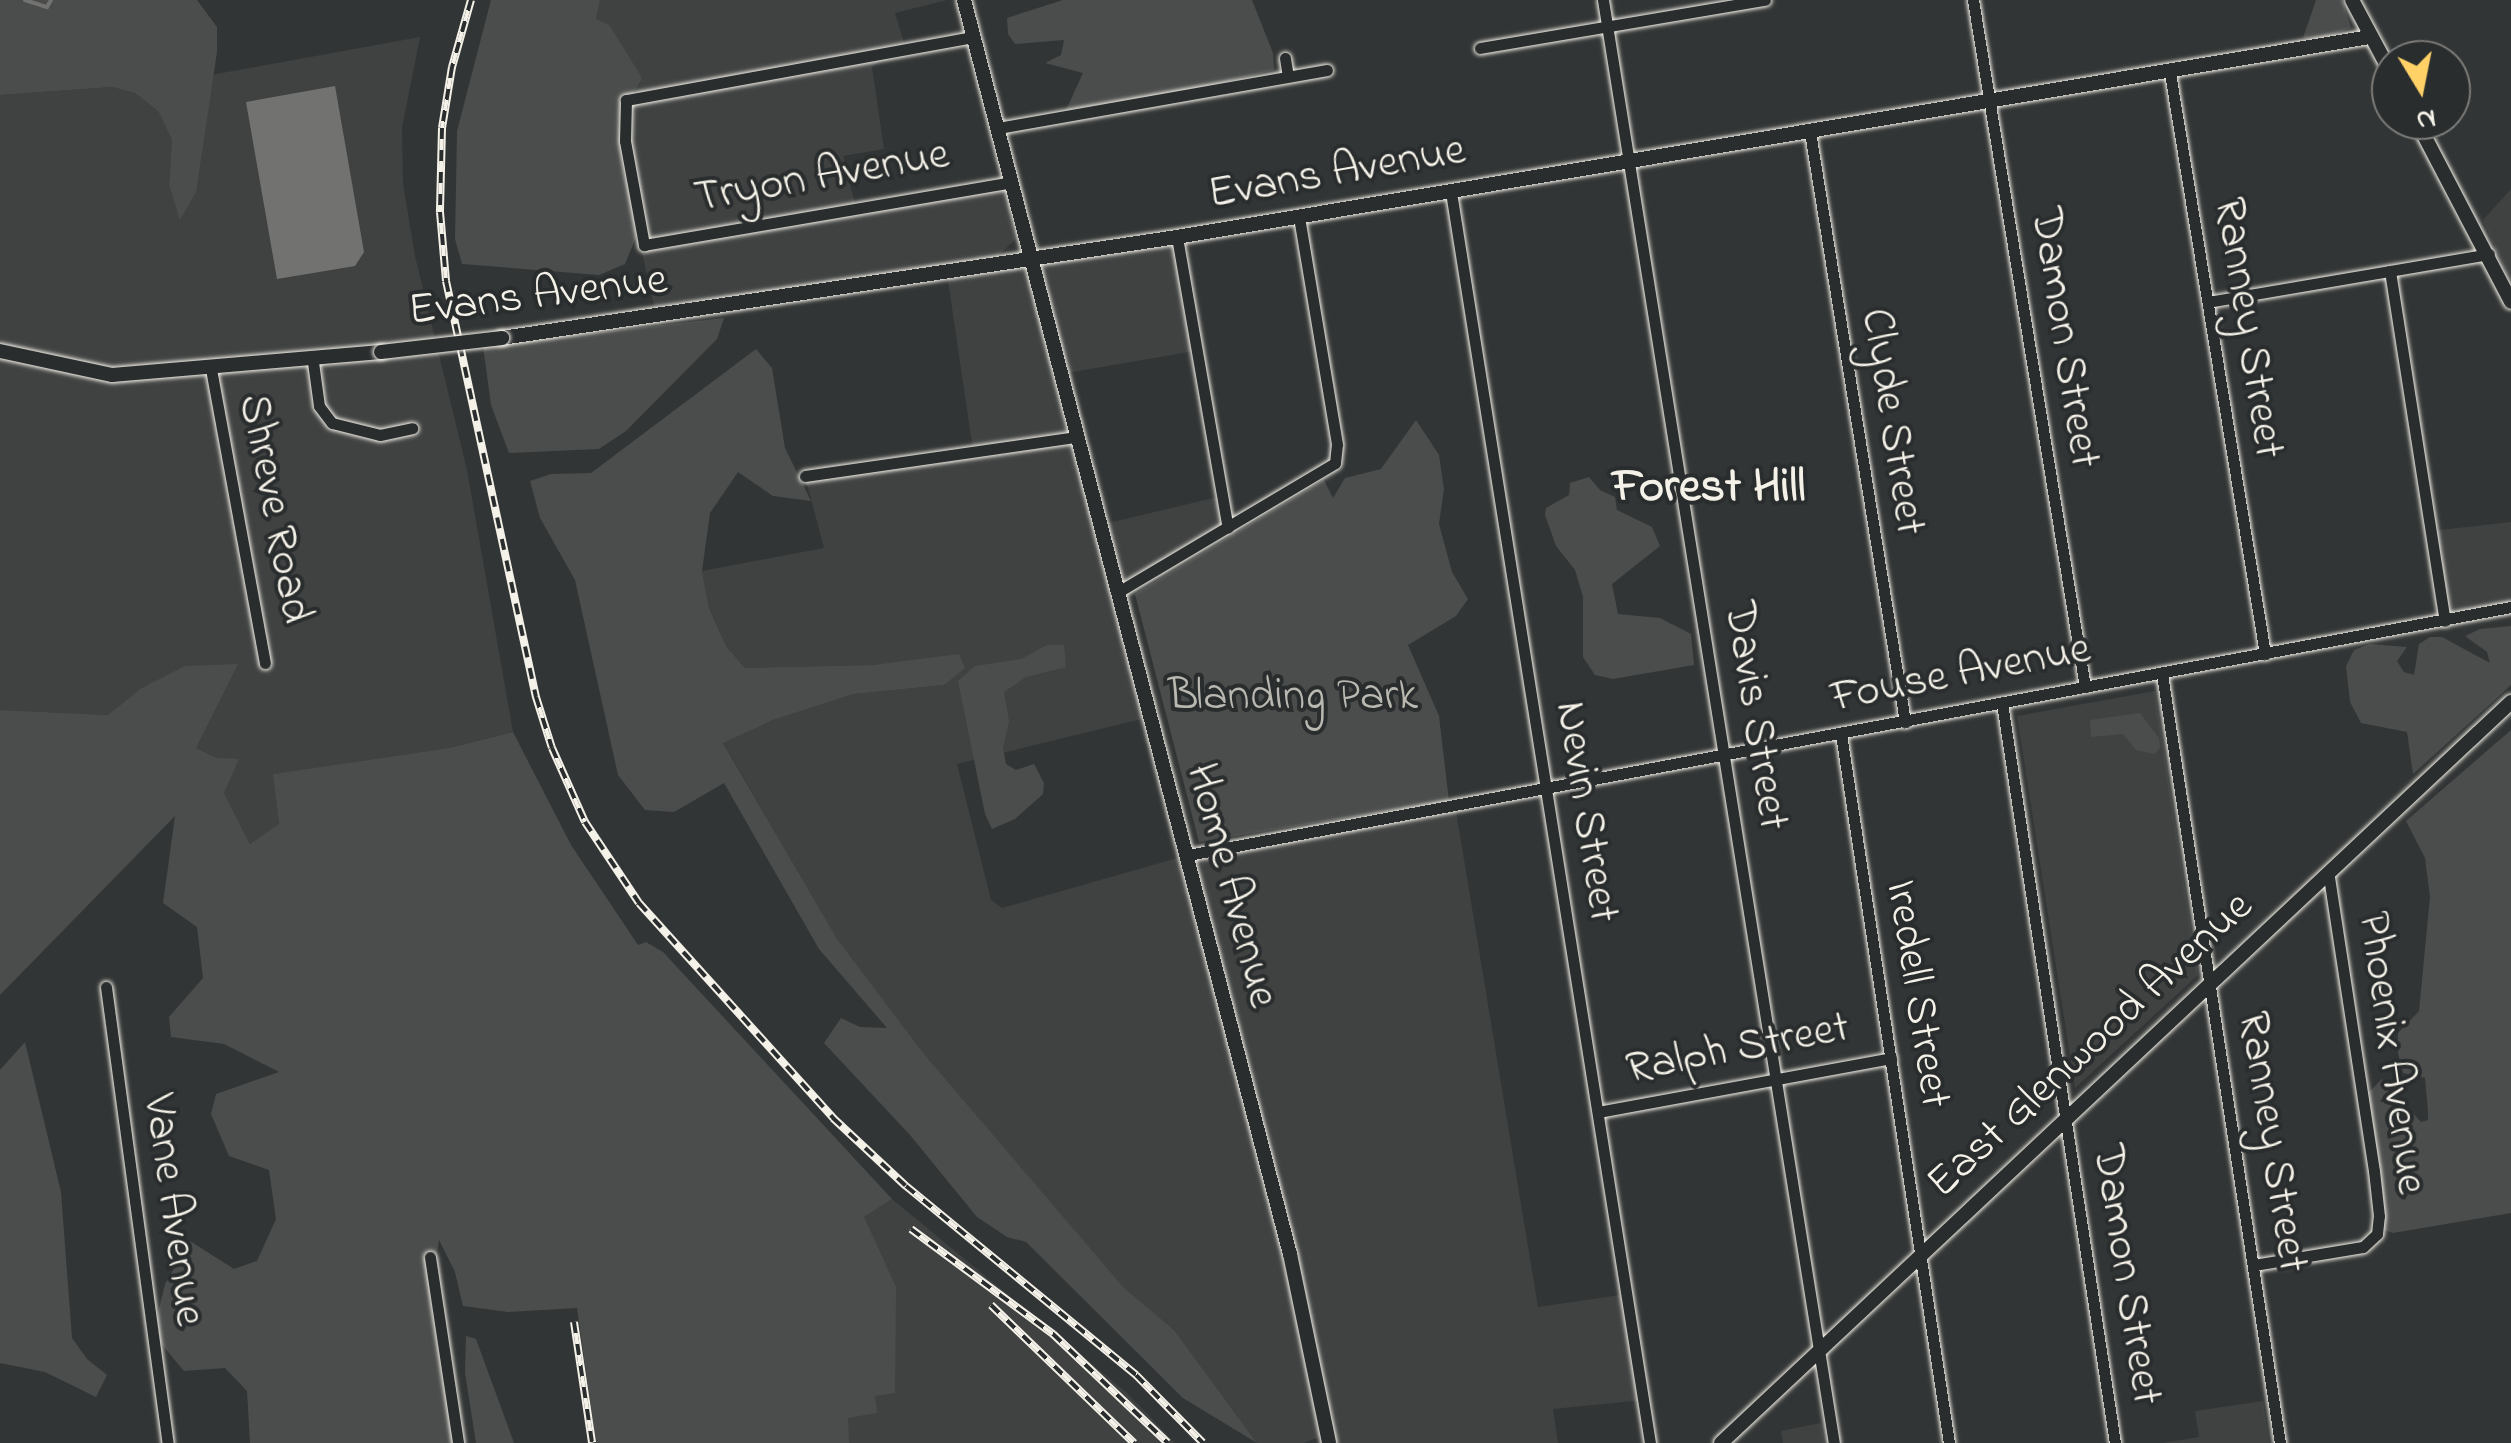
<!DOCTYPE html>
<html>
<head>
<meta charset="utf-8">
<style>
	body { margin:0 }
	#map { position:relative; width:2511px; height:1443px; overflow:hidden; background:#323535; font-family:"Indie Flower",sans-serif }
	div>[style] { position:absolute }
	[style*='--x'] { left:calc(var(--x)*1px); top:calc(var(--y)*1px); width:calc(var(--w)*1px); rotate:calc(var(--a)*1deg) }
	.built>* { inset:0; background:#404242 }
	.green>* { inset:0; background:#4b4d4c }
	.water>* { inset:0; background:#727370 }
	.stream>* { height:4px; margin:-2px; padding:0 2px; transform-origin:2px; border-radius:2px; background:#727370 }
	.roads { filter:drop-shadow(0 0 2px #f4f1e8) drop-shadow(0 0 2px #f4f1e8) }
	.minor>* { height:11px; margin:-5.5px; padding:0 5.5px; transform-origin:5.5px; border-radius:5.5px; background:#2a2d2e }
	.tertiary>* { height:14px; margin:-7px; padding:0 7px; transform-origin:7px; border-radius:7px; background:#2a2d2e }
	.rail>* { height:8px; margin-top:-4px; transform-origin:0; background:repeating-linear-gradient(90deg,#2a2d2e 0 11px,#f4f1e8 0 22px); box-sizing:border-box; border-block:2px solid #f4f1e8 }
	.bridges { filter:drop-shadow(0 0 2px #f4f1e8) drop-shadow(0 0 2px #f4f1e8) }
	.tertiary-bridge>* { height:14px; margin:-7px; padding:0 7px; transform-origin:7px; border-radius:7px; background:#2a2d2e }
	span { translate:-50% -50%; white-space:nowrap; text-align:center; line-height:1.15; -webkit-text-stroke:8px #2a2d2e; paint-order:stroke }
	.street-label { font-size:45px; color:#f4f1e8 }
	.park-label { font-size:45px; color:#b9b8b1 }
	.neighbourhood-label { font-size:48px; color:#f4f1e8; font-weight:700 }
	.north { position:absolute; left:2371px; top:40px; width:100px; height:100px; box-sizing:border-box; background:#2a2d2e; border:2px solid #7b7b78; border-radius:50%; rotate:170deg; font-size:28px; font-weight:700; line-height:40px; text-align:center; color:#f4f1e8 }
	.north::after { content:''; display:block; margin:auto; width:35px; height:45px; background:#ffd166; clip-path:polygon(50% 0,100% 100%,50% 72%,0 100%) }
</style>
</head>
<body>
<div id="map">
	<div class="built">
		<div style="clip-path:polygon(600px 0,947px 0,895px 13px,904px 43px,872px 67px,884px 149px,843px 156px,857px 212px,1006px 186px,1015px 240px,990px 263px,654px 306px,624px 173px,618px 122px,624px 107px,644px 103px,635px 88px,642px 78px,596px 19px)"></div>
		<div style="clip-path:polygon(420px 37px,402px 127px,403px 184px,415px 256px,467px 470px,513px 732px,449px 748px,274px 774px,279px 825px,250px 844px,224px 793px,217px 758px,196px 748px,237px 664px,140px 689px,108px 715px,0 710px,0 95px,112px 87px,135px 93px,158px 111px,172px 140px,169px 184px,201px 139px,211px 75px)"></div>
		<div style="clip-path:polygon(2511px 189px,2511px 283px,2483px 220px)"></div>
		<div style="clip-path:polygon(1177px 237px,1195px 351px,1061px 374px,1100px 525px,1222px 496px,1228px 528px,1118px 592px,1154px 716px,957px 764px,991px 900px,1002px 908px,1188px 855px,1455px 805px,1538px 1307px,1627px 1294px,1644px 1400px,1553px 1409px,1558px 1443px,1329px 1443px,1327px 1434px,1304px 1443px,1257px 1443px,1174px 1330px,1124px 1289px,924px 1054px,837px 940px,723px 742px,773px 720px,854px 694px,944px 685px,959px 655px,872px 665px,745px 668px,726px 646px,709px 608px,702px 571px,824px 548px,805px 476px,973px 450px,947px 274px)"></div>
		<div style="clip-path:polygon(2511px 522px,2511px 607px,2445px 621px,2431px 531px)"></div>
		<div style="clip-path:polygon(2155px 691px,2198px 975px,2075px 1088px,2017px 716px)"></div>
		<div style="clip-path:polygon(892px 1199px,1127px 1393px,1175px 1443px,640px 1443px,813px 1249px)"></div>
		<div style="clip-path:polygon(2263px 1401px,2269px 1443px,2162px 1443px,2199px 1437px,2195px 1411px)"></div>
		<div style="clip-path:polygon(1821px 1423px,1824px 1443px,1783px 1443px,1781px 1431px)"></div>
	</div>
	<div class="green">
		<div style="clip-path:polygon(0 0,197px 0,217px 27px,217px 52px,196px 192px,180px 220px,169px 184px,172px 140px,158px 111px,135px 93px,112px 87px,0 95px)"></div>
		<div style="clip-path:polygon(491px 0,600px 0,596px 19px,610px 26px,642px 78px,618px 122px,624px 173px,639px 230px,625px 264px,599px 275px,462px 264px,455px 239px,457px 131px)"></div>
		<div style="clip-path:polygon(1063px 0,1252px 0,1273px 53px,1274px 70px,1195px 89px,1066px 110px,1083px 73px,1045px 63px,1061px 55px,1064px 40px,1015px 44px,1008px 34px,1007px 18px)"></div>
		<div style="clip-path:polygon(2316px 0,2342px 0,2351px 28px,2318px 40px,2303px 38px)"></div>
		<div style="clip-path:polygon(724px 318px,717px 339px,626px 431px,599px 449px,509px 453px,491px 405px,483px 346px)"></div>
		<div style="clip-path:polygon(756px 349px,772px 368px,785px 448px,811px 501px,773px 496px,738px 472px,710px 513px,702px 571px,709px 608px,726px 646px,745px 668px,872px 665px,959px 654px,965px 668px,944px 685px,854px 694px,773px 720px,723px 743px,837px 939px,924px 1054px,1124px 1288px,1174px 1330px,1257px 1443px,1183px 1398px,1026px 1242px,1007px 1237px,977px 1217px,910px 1135px,824px 1043px,841px 1018px,860px 1027px,887px 1028px,819px 949px,724px 783px,674px 812px,645px 810px,618px 775px,575px 580px,540px 518px,530px 481px,551px 474px,591px 473px)"></div>
		<div style="clip-path:polygon(1416px 420px,1439px 455px,1444px 489px,1439px 524px,1452px 572px,1468px 599px,1456px 616px,1408px 645px,1439px 716px,1449px 801px,1199px 842px,1135px 594px,1324px 480px,1333px 498px,1345px 478px,1381px 469px)"></div>
		<div style="clip-path:polygon(1589px 477px,1600px 490px,1615px 497px,1617px 510px,1652px 527px,1660px 546px,1612px 584px,1618px 614px,1660px 618px,1691px 634px,1694px 665px,1613px 679px,1595px 675px,1583px 657px,1583px 597px,1575px 570px,1556px 546px,1545px 515px,1546px 508px,1569px 495px,1570px 483px)"></div>
		<div style="clip-path:polygon(2511px 626px,2511px 685px,2413px 774px,2407px 732px,2361px 723px,2350px 702px,2346px 666px,2354px 650px,2370px 644px,2407px 647px,2397px 661px,2404px 672px,2414px 675px,2419px 644px,2430px 637px,2442px 637px,2490px 663px,2487px 652px,2465px 636px,2480px 629px)"></div>
		<div style="clip-path:polygon(1047px 645px,1064px 645px,1066px 667px,1026px 677px,1004px 692px,1009px 721px,1003px 748px,1006px 764px,1016px 770px,1034px 764px,1044px 783px,1043px 794px,1015px 819px,992px 829px,985px 814px,958px 681px,975px 666px,1021px 659px)"></div>
		<div style="clip-path:polygon(238px 664px,196px 748px,217px 758px,239px 759px,224px 793px,250px 844px,279px 824px,273px 774px,449px 748px,513px 732px,571px 845px,638px 945px,646px 942px,663px 952px,892px 1199px,864px 1217px,896px 1287px,895px 1393px,875px 1396px,877px 1413px,848px 1418px,849px 1443px,596px 1443px,577px 1308px,508px 1312px,463px 1306px,455px 1272px,439px 1240px,430px 1298px,453px 1443px,250px 1443px,247px 1391px,225px 1368px,184px 1371px,153px 1334px,165px 1284px,190px 1241px,234px 1269px,257px 1261px,276px 1219px,269px 1170px,229px 1156px,211px 1114px,216px 1094px,279px 1072px,224px 1044px,171px 1037px,169px 1017px,203px 978px,197px 927px,163px 903px,175px 816px,0 995px,0 710px,108px 715px,140px 689px,185px 666px)"></div>
		<div style="clip-path:polygon(2140px 713px,2159px 738px,2160px 748px,2154px 754px,2136px 750px,2123px 734px,2091px 737px,2090px 720px)"></div>
		<div style="clip-path:polygon(2511px 730px,2511px 1213px,2393px 1233px,2381px 1229px,2367px 1094px,2382px 1079px,2421px 1122px,2428px 1120px,2428px 1111px,2425px 1078px,2403px 1073px,2398px 1053px,2398px 1033px,2419px 1011px,2430px 897px,2425px 858px,2406px 821px)"></div>
		<div style="clip-path:polygon(25px 1042px,61px 1192px,72px 1338px,87px 1359px,107px 1375px,96px 1397px,45px 1372px,0 1363px,0 1070px)"></div>
		<div style="clip-path:polygon(466px 1336px,476px 1339px,514px 1443px,476px 1443px,465px 1373px)"></div>
	</div>
	<div class="water">
		<div style="clip-path:polygon(335px 86px,364px 252px,355px 266px,277px 279px,246px 102px)"></div>
	</div>
	<div class="stream">
		<div style="--x:25;--y:0;--w:23;--a:18"></div>
		<div style="--x:47;--y:7;--w:8;--a:-60"></div>
	</div>
	<div class="roads">
		<div class="minor">
			<div style="--x:1603;--y:0;--w:1461;--a:80.91"></div>
			<div style="--x:1973;--y:0;--w:696;--a:80.74"></div>
			<div style="--x:973;--y:37;--w:353;--a:169.7"></div>
			<div style="--x:626;--y:100;--w:41;--a:91.4"></div>
			<div style="--x:625;--y:141;--w:106;--a:79.6"></div>
			<div style="--x:644;--y:245;--w:373;--a:-9.7"></div>
			<div style="--x:1480;--y:48;--w:289;--a:-9.6"></div>
			<div style="--x:1285;--y:58;--w:18;--a:81"></div>
			<div style="--x:2170;--y:73;--w:589;--a:80.71"></div>
			<div style="--x:998;--y:128;--w:334;--a:-10"></div>
			<div style="--x:1810;--y:132;--w:598;--a:80.85"></div>
			<div style="--x:1451;--y:192;--w:1267;--a:80.96"></div>
			<div style="--x:1177;--y:237;--w:295;--a:80.1"></div>
			<div style="--x:2390;--y:271;--w:354;--a:81.1"></div>
			<div style="--x:2208;--y:302;--w:285;--a:-9.7"></div>
			<div style="--x:313;--y:362;--w:44;--a:82.2"></div>
			<div style="--x:319;--y:406;--w:21;--a:53"></div>
			<div style="--x:332;--y:423;--w:49;--a:14"></div>
			<div style="--x:380;--y:435;--w:33;--a:-12"></div>
			<div style="--x:211;--y:369;--w:299;--a:79.6"></div>
			<div style="--x:805;--y:476;--w:274;--a:-8.2"></div>
			<div style="--x:1118;--y:592;--w:252;--a:-30.7"></div>
			<div style="--x:1335;--y:463;--w:19;--a:-84"></div>
			<div style="--x:1337;--y:444;--w:230;--a:-99.5"></div>
			<div style="--x:2162;--y:674;--w:778;--a:81.28"></div>
			<div style="--x:2002;--y:703;--w:749;--a:81.32"></div>
			<div style="--x:1841;--y:734;--w:717;--a:81.34"></div>
			<div style="--x:1188;--y:855;--w:1346;--a:-10.62"></div>
			<div style="--x:106;--y:987;--w:460;--a:82.3"></div>
			<div style="--x:1598;--y:1112;--w:298;--a:-10.4"></div>
			<div style="--x:430;--y:1257;--w:188;--a:81.4"></div>
			<div style="--x:2254;--y:1265;--w:110;--a:-9.4"></div>
			<div style="--x:2363;--y:1247;--w:19;--a:-43"></div>
			<div style="--x:2377;--y:1234;--w:18;--a:-84"></div>
			<div style="--x:2379;--y:1216;--w:45;--a:-96.3"></div>
			<div style="--x:2374;--y:1171;--w:303;--a:-98.7"></div>
		</div>
		<div class="tertiary">
			<div style="--x:964;--y:0;--w:1296;--a:75.43"></div>
			<div style="--x:1290;--y:1254;--w:193;--a:78.3"></div>
			<div style="--x:2352;--y:0;--w:83;--a:61.9"></div>
			<div style="--x:2416;--y:120;--w:205;--a:62.4"></div>
			<div style="--x:502;--y:338;--w:683;--a:-8.51"></div>
			<div style="--x:1177;--y:237;--w:1210;--a:-9.52"></div>
			<div style="--x:0;--y:351;--w:115;--a:12.1"></div>
			<div style="--x:112;--y:375;--w:270;--a:-4.9"></div>
			<div style="--x:1721;--y:1443;--w:1083;--a:-43.17"></div>
		</div>
	</div>
	<div class="rail">
		<div style="--x:471;--y:0;--w:70;--a:105.8"></div>
		<div style="--x:452;--y:67;--w:62;--a:99.3"></div>
		<div style="--x:442;--y:128;--w:84;--a:91.4"></div>
		<div style="--x:440;--y:212;--w:69;--a:85"></div>
		<div style="--x:446;--y:281;--w:426;--a:77.8"></div>
		<div style="--x:536;--y:697;--w:53;--a:72.6"></div>
		<div style="--x:552;--y:748;--w:81;--a:66"></div>
		<div style="--x:585;--y:822;--w:97;--a:56.3"></div>
		<div style="--x:639;--y:903;--w:290;--a:47.9"></div>
		<div style="--x:833;--y:1118;--w:100;--a:43"></div>
		<div style="--x:906;--y:1186;--w:298;--a:39.4"></div>
		<div style="--x:1136;--y:1375;--w:95;--a:45.4"></div>
		<div style="--x:911;--y:1229;--w:177;--a:36.5"></div>
		<div style="--x:1053;--y:1334;--w:158;--a:43.5"></div>
		<div style="--x:991;--y:1305;--w:199;--a:44"></div>
		<div style="--x:574;--y:1322;--w:122;--a:81.5"></div>
	</div>
	<div class="bridges">
		<div class="tertiary-bridge">
			<div style="--x:381;--y:352;--w:122;--a:-6.6"></div>
		</div>
	</div>
	<div class="street-label">
		<span style="left:1337px;top:174px;rotate:-10deg">Evans Avenue</span>
		<span style="left:822px;top:178px;rotate:-10deg">Tryon Avenue</span>
		<span style="left:538px;top:297px;rotate:-7deg">Evans Avenue</span>
		<span style="left:2247px;top:328px;rotate:81deg">Ranney Street</span>
		<span style="left:2063px;top:338px;rotate:81deg">Damon Street</span>
		<span style="left:1891px;top:422px;rotate:81deg">Clyde Street</span>
		<span style="left:273px;top:509px;rotate:79deg">Shreve Road</span>
		<span style="left:1961px;top:675px;rotate:-11deg">Fouse Avenue</span>
		<span style="left:1754px;top:716px;rotate:81deg">Davis Street</span>
		<span style="left:1585px;top:812px;rotate:81deg">Nevin Street</span>
		<span style="left:1230px;top:886px;rotate:75deg">Home Avenue</span>
		<span style="left:1916px;top:994px;rotate:81deg">Iredell Street</span>
		<span style="left:2091px;top:1046px;rotate:-43deg">East Glenwood Avenue</span>
		<span style="left:1738px;top:1050px;rotate:-11deg">Ralph Street</span>
		<span style="left:2390px;top:1053px;rotate:82deg">Phoenix Avenue</span>
		<span style="left:2271px;top:1142px;rotate:81deg">Ranney Street</span>
		<span style="left:172px;top:1210px;rotate:82deg">Vane Avenue</span>
		<span style="left:2125px;top:1275px;rotate:81deg">Damon Street</span>
	</div>
	<div class="park-label">
		<span style="left:1293px;top:698px">Blanding Park</span>
	</div>
	<div class="neighbourhood-label">
		<span style="left:1709px;top:489px">Forest Hill</span>
	</div>
	<div class="north">N</div>
</div>
</body>
</html>
